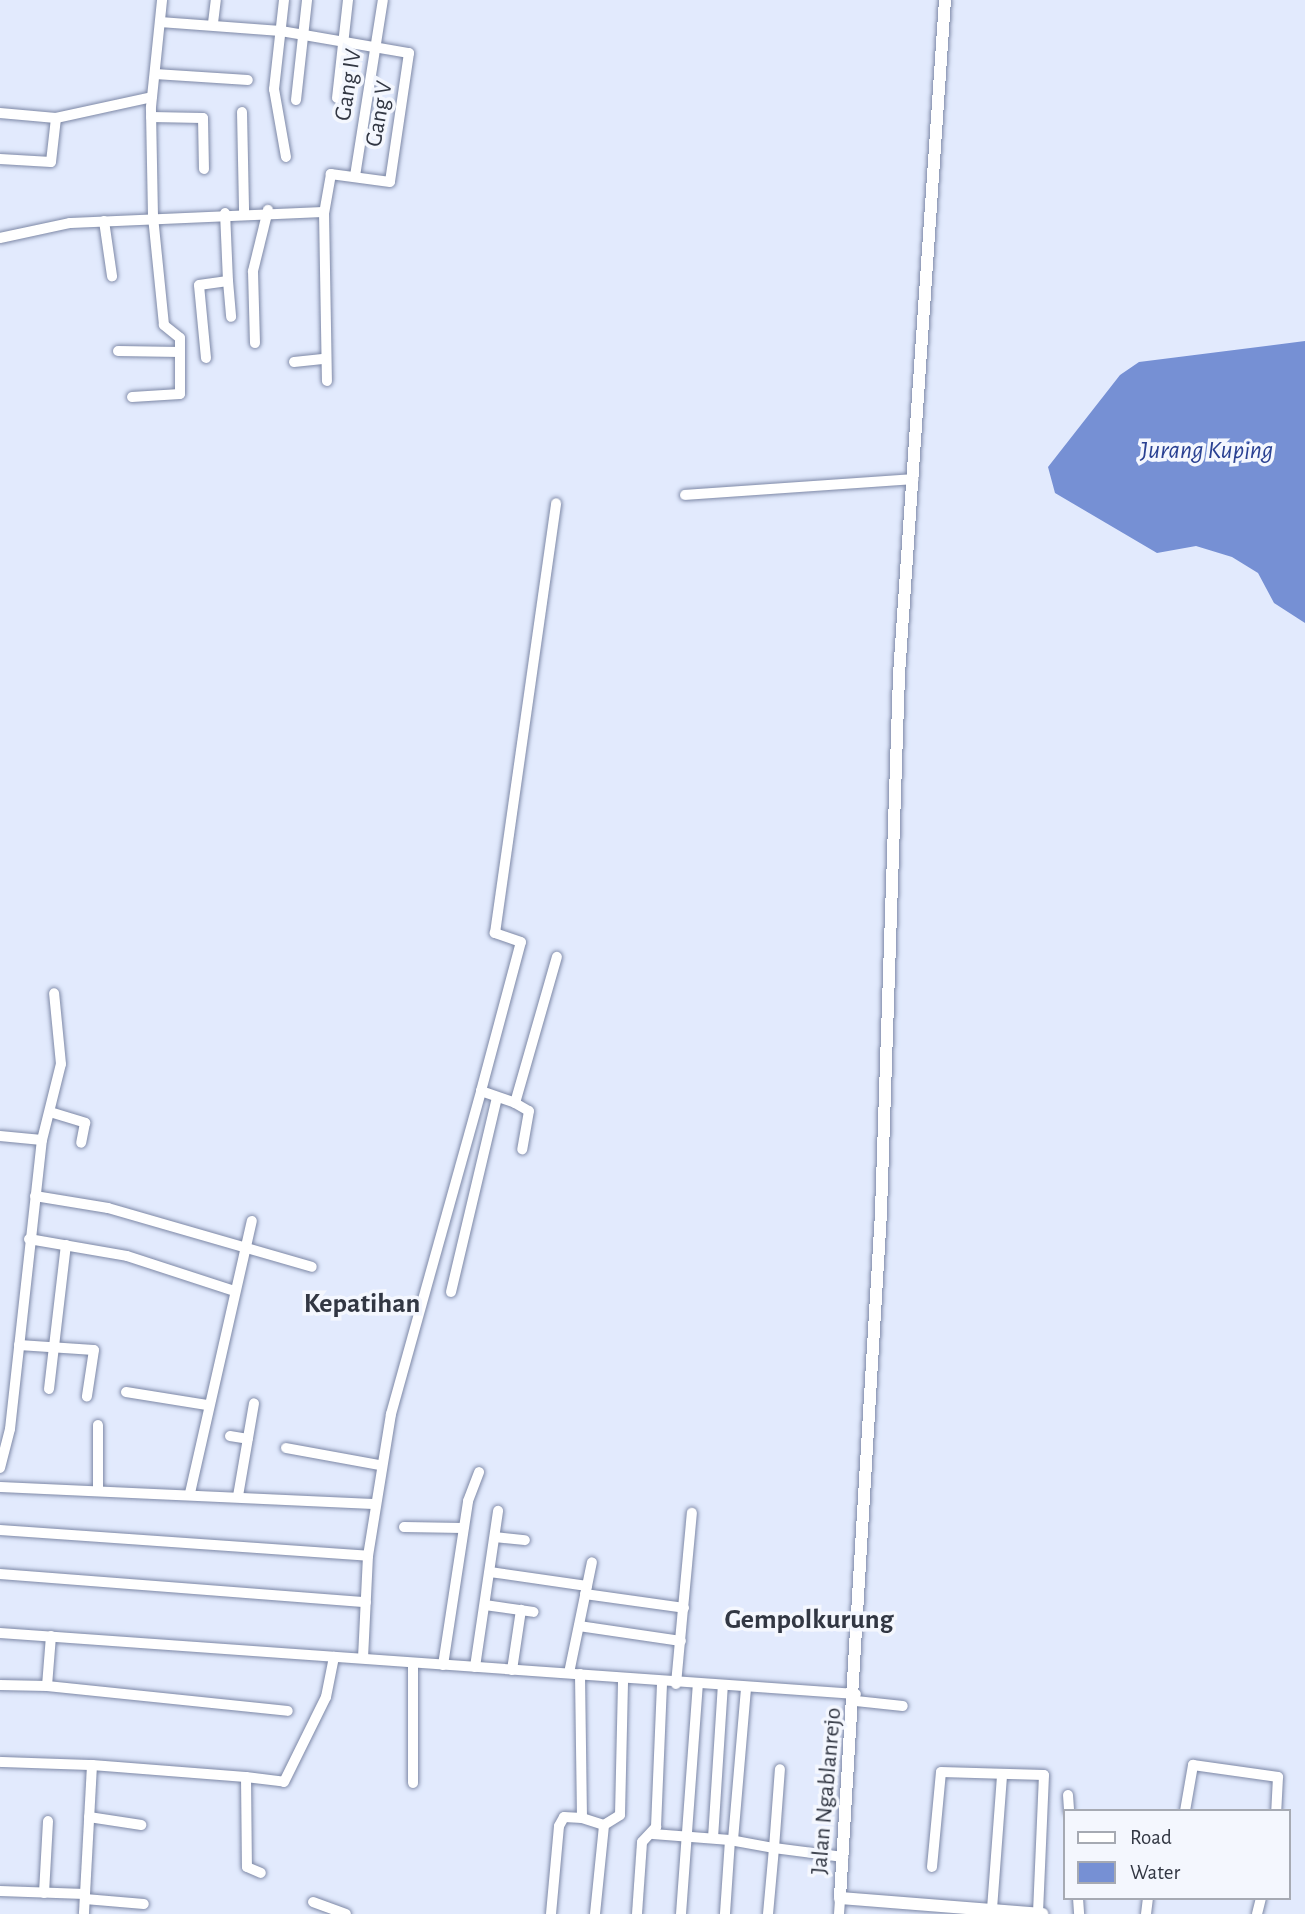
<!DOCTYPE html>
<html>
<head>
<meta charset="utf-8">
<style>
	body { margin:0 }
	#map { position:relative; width:1305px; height:1914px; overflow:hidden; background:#e2eafd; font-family:"Alegreya Sans",sans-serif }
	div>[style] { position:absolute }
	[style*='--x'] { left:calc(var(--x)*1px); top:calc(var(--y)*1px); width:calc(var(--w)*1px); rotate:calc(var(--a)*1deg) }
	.water>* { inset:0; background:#7690d4 }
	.roads { filter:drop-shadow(0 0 2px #7d88a6) drop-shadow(0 0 2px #7d88a6) }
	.minor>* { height:10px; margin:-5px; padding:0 5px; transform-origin:5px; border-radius:5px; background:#fff }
	.tertiary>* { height:12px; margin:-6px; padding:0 6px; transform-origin:6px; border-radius:6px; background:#fff }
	span { translate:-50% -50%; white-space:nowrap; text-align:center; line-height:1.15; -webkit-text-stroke:7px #f4f7fe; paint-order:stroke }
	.street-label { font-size:24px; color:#323743 }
	.water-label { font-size:26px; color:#2a4192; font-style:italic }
	.quarter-label { font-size:28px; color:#323743; font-weight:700 }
	.legend { position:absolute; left:1063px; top:1809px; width:228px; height:91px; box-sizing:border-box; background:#f4f7fe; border:2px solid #a6aab3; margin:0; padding:9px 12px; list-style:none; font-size:21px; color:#323743 }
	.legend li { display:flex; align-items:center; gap:14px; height:35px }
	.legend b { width:35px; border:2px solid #a6aab3 }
</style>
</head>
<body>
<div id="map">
	<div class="water">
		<div style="clip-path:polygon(1305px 341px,1305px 623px,1274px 603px,1258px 573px,1232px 557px,1196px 546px,1157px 553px,1055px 493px,1048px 467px,1120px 375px,1139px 362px)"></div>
	</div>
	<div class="roads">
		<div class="minor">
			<div style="--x:284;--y:0;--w:90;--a:96.4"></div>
			<div style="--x:274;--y:89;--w:69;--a:80"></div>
			<div style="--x:160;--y:22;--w:121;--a:4.3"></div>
			<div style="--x:281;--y:31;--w:130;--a:9.8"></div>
			<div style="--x:409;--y:53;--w:130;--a:98.4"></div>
			<div style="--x:390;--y:182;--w:60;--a:-172.3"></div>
			<div style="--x:331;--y:174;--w:39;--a:100"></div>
			<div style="--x:213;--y:23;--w:23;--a:-83"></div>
			<div style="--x:155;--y:74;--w:93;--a:3.7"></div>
			<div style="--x:337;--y:98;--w:99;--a:-83.6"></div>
			<div style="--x:296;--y:100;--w:101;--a:-83.7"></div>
			<div style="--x:242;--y:112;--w:99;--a:88.8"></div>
			<div style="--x:0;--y:113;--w:56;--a:5.1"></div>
			<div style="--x:56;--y:118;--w:98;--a:-12.3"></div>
			<div style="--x:151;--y:117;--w:52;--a:1.1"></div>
			<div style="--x:203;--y:118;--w:51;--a:88.9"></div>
			<div style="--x:0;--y:159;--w:51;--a:3.4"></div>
			<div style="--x:51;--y:162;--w:44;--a:-83.5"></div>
			<div style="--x:355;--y:176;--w:178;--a:-81"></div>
			<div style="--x:104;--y:221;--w:56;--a:81.7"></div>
			<div style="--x:0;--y:238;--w:72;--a:-12.1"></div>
			<div style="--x:70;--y:223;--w:254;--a:-2.5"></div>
			<div style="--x:324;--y:212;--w:169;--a:89"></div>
			<div style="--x:228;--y:281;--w:36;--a:85"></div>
			<div style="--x:255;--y:343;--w:72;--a:-91.6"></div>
			<div style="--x:253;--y:271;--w:63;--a:-76.2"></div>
			<div style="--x:118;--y:351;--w:62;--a:0.9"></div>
			<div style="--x:206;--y:358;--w:73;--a:-95.5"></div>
			<div style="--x:199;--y:285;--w:29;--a:-8"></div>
			<div style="--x:228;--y:281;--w:68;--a:-92.5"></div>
			<div style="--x:294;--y:362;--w:31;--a:-6"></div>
			<div style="--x:132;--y:397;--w:48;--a:-3.6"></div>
			<div style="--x:180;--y:394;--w:56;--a:-90"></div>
			<div style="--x:180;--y:338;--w:21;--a:-141"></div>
			<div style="--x:164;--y:325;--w:110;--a:-95.8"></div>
			<div style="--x:153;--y:216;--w:109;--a:-91.1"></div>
			<div style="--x:151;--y:107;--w:108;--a:-84.1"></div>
			<div style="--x:685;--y:495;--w:229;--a:-4"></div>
			<div style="--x:481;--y:1091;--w:154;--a:-75"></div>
			<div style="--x:521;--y:942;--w:28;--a:-161"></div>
			<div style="--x:495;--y:933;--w:434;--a:-81.9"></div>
			<div style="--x:515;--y:1103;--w:16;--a:30"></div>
			<div style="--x:529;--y:1111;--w:39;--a:100"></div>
			<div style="--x:50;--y:1112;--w:37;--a:17"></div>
			<div style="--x:85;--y:1123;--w:20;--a:101"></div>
			<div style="--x:0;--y:1136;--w:42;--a:5.4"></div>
			<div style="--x:35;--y:1196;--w:74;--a:9.3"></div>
			<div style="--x:108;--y:1208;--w:212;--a:16.1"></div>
			<div style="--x:29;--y:1239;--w:99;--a:9.8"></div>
			<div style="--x:127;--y:1256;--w:113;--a:18.1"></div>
			<div style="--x:451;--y:1292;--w:200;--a:-76.7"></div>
			<div style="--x:19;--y:1345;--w:75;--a:3.8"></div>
			<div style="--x:94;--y:1350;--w:47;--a:98.7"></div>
			<div style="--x:49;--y:1389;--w:145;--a:-83.3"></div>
			<div style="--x:126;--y:1392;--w:82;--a:9.1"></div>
			<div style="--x:230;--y:1436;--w:18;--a:9"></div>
			<div style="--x:286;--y:1448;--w:96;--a:10.3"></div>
			<div style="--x:0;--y:1468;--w:40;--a:-75.6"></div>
			<div style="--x:10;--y:1429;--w:291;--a:-83.7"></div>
			<div style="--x:42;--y:1140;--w:78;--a:-76"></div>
			<div style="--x:61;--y:1064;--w:71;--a:-95.6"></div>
			<div style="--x:0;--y:1487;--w:374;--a:2.6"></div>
			<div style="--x:98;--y:1490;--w:65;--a:-90"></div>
			<div style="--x:190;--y:1493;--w:279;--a:-77.2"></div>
			<div style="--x:238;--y:1496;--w:94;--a:-80.2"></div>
			<div style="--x:404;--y:1527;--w:59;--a:1"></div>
			<div style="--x:0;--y:1530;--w:369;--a:4"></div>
			<div style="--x:495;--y:1537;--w:30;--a:6"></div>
			<div style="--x:490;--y:1572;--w:98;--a:8.2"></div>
			<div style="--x:0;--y:1574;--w:367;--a:4.4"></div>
			<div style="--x:585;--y:1594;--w:100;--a:8"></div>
			<div style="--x:485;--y:1605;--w:49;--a:8.1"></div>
			<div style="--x:579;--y:1626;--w:103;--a:8.4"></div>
			<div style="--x:0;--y:1633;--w:858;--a:4.08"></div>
			<div style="--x:51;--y:1636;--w:50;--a:94.6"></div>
			<div style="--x:47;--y:1686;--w:242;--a:5.9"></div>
			<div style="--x:363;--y:1658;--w:102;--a:-87.2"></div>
			<div style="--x:368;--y:1556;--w:144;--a:-80.8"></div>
			<div style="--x:391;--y:1414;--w:335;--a:-74.4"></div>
			<div style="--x:481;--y:1091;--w:36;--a:19"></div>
			<div style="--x:515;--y:1103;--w:152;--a:-74"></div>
			<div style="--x:413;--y:1663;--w:120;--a:90"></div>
			<div style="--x:443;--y:1665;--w:166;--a:-81.3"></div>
			<div style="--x:468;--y:1501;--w:31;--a:-69"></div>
			<div style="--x:475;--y:1667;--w:158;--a:-81.6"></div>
			<div style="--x:512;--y:1670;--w:61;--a:-81.5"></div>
			<div style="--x:569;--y:1673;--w:113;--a:-78.3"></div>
			<div style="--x:676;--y:1684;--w:172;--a:-84.7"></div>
			<div style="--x:0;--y:1685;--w:47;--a:1.2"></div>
			<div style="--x:856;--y:1701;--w:47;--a:6.1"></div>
			<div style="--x:0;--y:1762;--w:92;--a:1.9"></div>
			<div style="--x:92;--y:1765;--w:149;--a:93.1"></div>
			<div style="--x:92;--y:1765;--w:154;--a:4.5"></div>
			<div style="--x:246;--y:1777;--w:90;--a:89.4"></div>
			<div style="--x:247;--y:1867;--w:15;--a:23"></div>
			<div style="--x:246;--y:1777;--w:38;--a:7"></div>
			<div style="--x:284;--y:1782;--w:95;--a:-63.7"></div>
			<div style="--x:326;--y:1697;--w:41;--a:-78.7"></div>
			<div style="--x:1068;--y:1795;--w:16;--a:86"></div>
			<div style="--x:1185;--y:1811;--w:47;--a:-80.1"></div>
			<div style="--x:1193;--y:1765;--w:86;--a:8"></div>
			<div style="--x:1278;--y:1777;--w:34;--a:93"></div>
			<div style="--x:89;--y:1817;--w:53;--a:8.7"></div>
			<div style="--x:582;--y:1818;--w:23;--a:18"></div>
			<div style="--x:653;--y:1834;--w:77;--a:4.5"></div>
			<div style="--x:730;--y:1840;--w:74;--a:93.9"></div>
			<div style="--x:713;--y:1838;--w:153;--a:-86.3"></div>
			<div style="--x:730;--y:1840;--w:45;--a:10.3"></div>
			<div style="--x:774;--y:1848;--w:79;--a:-85.7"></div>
			<div style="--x:733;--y:1840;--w:153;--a:-85.1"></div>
			<div style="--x:932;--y:1867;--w:95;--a:-84.6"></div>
			<div style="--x:941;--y:1772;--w:103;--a:1.7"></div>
			<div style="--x:1044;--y:1775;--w:139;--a:92.5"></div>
			<div style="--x:0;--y:1891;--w:85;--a:2"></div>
			<div style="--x:44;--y:1893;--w:72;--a:-86.8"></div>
			<div style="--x:1078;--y:1898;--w:16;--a:86"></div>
			<div style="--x:85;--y:1899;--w:59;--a:4.8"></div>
			<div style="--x:313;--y:1902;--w:35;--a:20"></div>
			<div style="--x:992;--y:1909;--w:134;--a:-85.7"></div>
			<div style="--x:551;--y:1914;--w:88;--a:-84.8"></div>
			<div style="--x:559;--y:1826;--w:10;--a:-61"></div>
			<div style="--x:564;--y:1817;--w:18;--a:3"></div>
			<div style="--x:582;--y:1818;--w:144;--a:-90.8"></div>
			<div style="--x:595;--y:1914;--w:89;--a:-84.2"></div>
			<div style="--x:604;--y:1825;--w:19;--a:-32"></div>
			<div style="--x:620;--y:1815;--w:136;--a:-88.7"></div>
			<div style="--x:637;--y:1914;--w:72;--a:-86"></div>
			<div style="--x:642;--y:1842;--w:21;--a:-47"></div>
			<div style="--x:656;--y:1827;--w:145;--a:-87.6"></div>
			<div style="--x:681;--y:1914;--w:230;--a:-85.8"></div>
			<div style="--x:768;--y:1914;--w:66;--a:-84.8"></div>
			<div style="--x:774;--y:1848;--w:70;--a:7.4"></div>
			<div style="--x:839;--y:1914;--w:16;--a:-86"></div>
			<div style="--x:1146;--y:1914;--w:16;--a:-83"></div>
			<div style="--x:1257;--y:1914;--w:16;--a:-76"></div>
		</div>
		<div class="tertiary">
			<div style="--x:945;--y:0;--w:677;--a:93.9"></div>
			<div style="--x:899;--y:675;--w:538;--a:91.92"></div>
			<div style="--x:881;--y:1213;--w:686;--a:93.43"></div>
			<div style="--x:840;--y:1898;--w:203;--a:4.5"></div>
		</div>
	</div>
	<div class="street-label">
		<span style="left:349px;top:85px;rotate:-81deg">Gang IV</span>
		<span style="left:380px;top:114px;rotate:-80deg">Gang V</span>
		<span style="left:827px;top:1791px;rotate:-85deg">Jalan Ngablanrejo</span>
	</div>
	<div class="water-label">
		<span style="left:1207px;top:451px">Jurang Kuping</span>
	</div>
	<div class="quarter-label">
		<span style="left:362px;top:1304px">Kepatihan</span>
		<span style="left:809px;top:1620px">Gempolkurung</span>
	</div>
	<ul class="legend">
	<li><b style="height:9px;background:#fff"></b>Road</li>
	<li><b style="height:19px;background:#7690d4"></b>Water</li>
	</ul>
</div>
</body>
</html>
